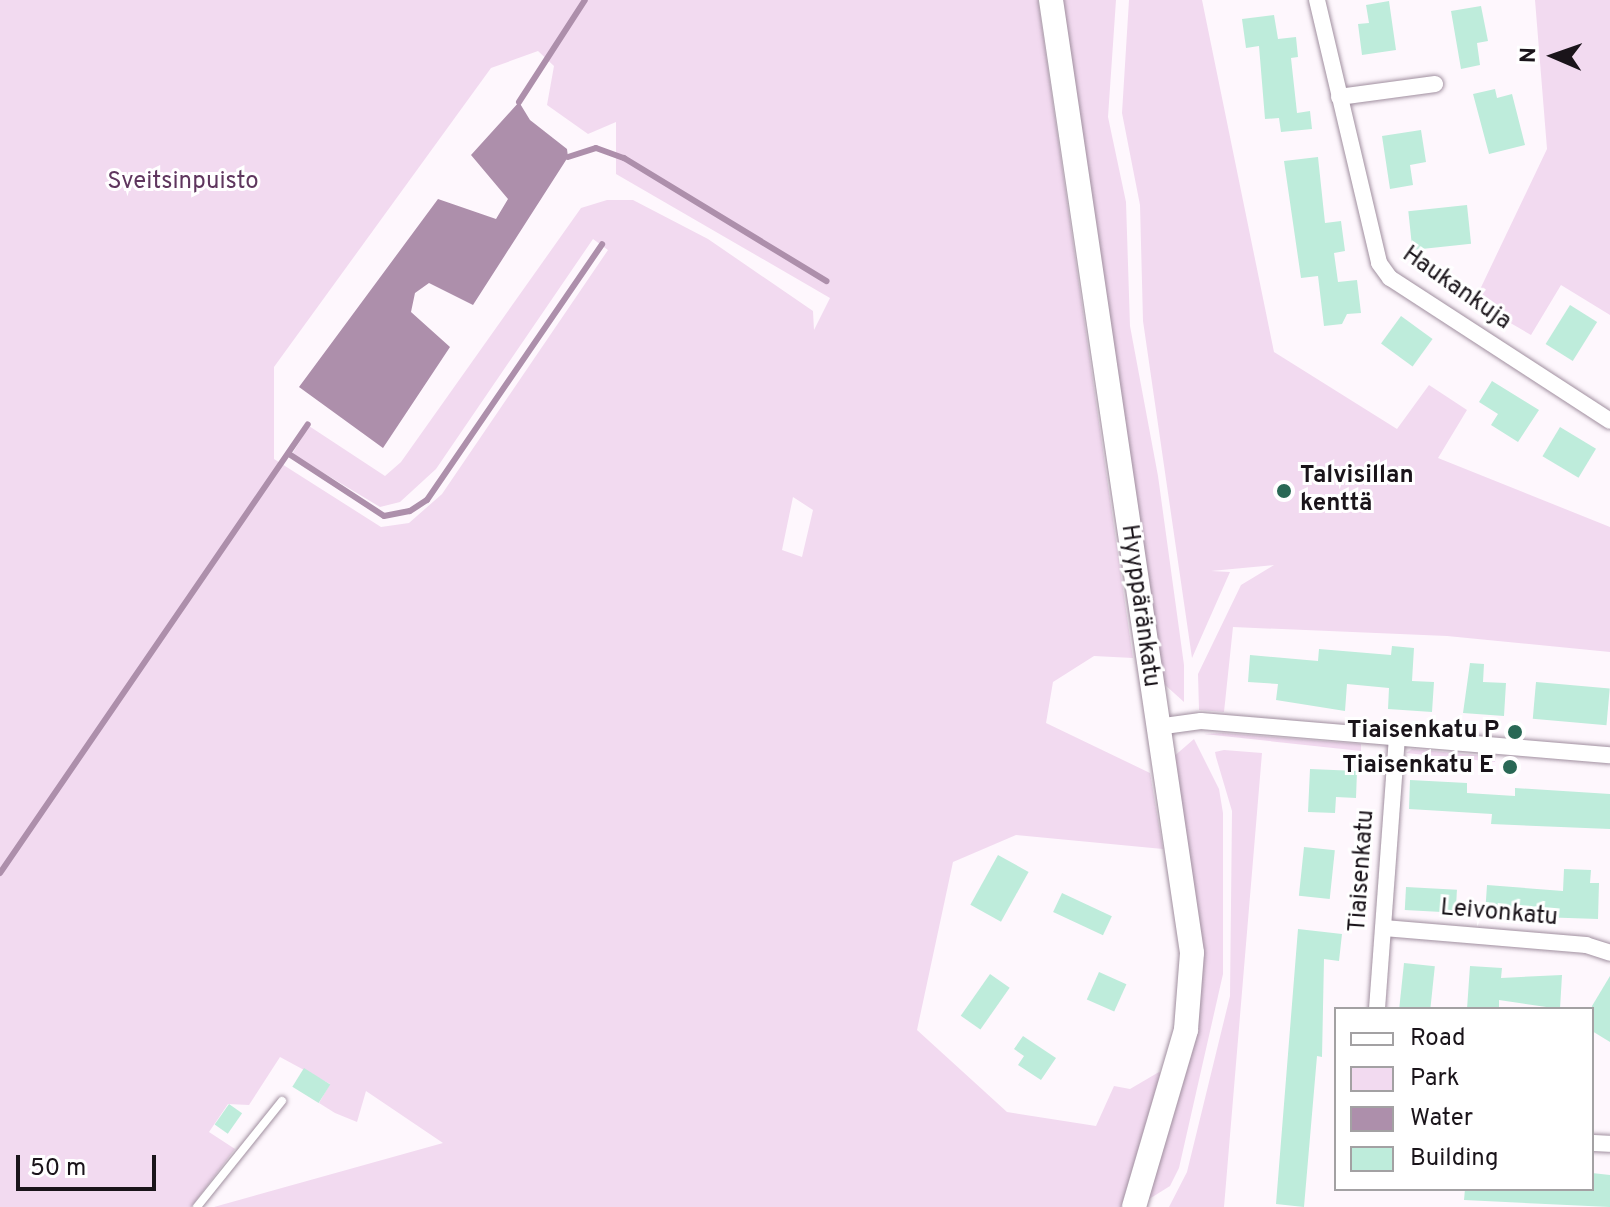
<!DOCTYPE html>
<html>
<head>
<meta charset="utf-8">
<style>
	body { margin:0 }
	#map { position:relative; width:1610px; height:1207px; overflow:hidden; background:#fef7fd; font-family:Overpass,sans-serif }
	div>[style] { position:absolute }
	[style*='--x'] { left:calc(var(--x)*1px); top:calc(var(--y)*1px); width:calc(var(--w)*1px); rotate:calc(var(--a)*1deg) }
	.green>* { inset:0; background:#f2daf0 }
	.water>* { inset:0; background:#ad8fab }
	.stream>* { height:6px; margin:-3px; padding:0 3px; transform-origin:3px; border-radius:3px; background:#ad8fab }
	.building>* { inset:0; background:#beecdb; transform-origin:0 0 }
	.roads { filter:drop-shadow(0 0 2px #a08f9f) drop-shadow(0 0 2px #a08f9f) }
	.lane>* { height:8px; margin:-4px; padding:0 4px; transform-origin:4px; border-radius:4px; background:#fff }
	.street>* { height:16px; margin:-8px; padding:0 8px; transform-origin:8px; border-radius:8px; background:#fff }
	.secondary>* { height:24px; margin:-12px; padding:0 12px; transform-origin:12px; border-radius:12px; background:#fff }
	.dots>* { width:22px; height:22px; translate:-50% -50%; box-sizing:border-box; border:4px solid #fff; border-radius:50% }
	span { translate:-50% -50%; white-space:nowrap; text-align:center; line-height:1.15; -webkit-text-stroke:6px #fff; paint-order:stroke }
	.park-label { font-size:24px; color:#5f365e }
	.street-label { font-size:24px; color:#1a141a }
	.poi-label { font-size:24px; color:#1a141a; font-weight:700 }
	.left { translate:0 -50%; text-align:left }
	.right { translate:-100% -50%; text-align:right }
	.legend { position:absolute; left:1334px; top:1007px; width:260px; height:184px; box-sizing:border-box; background:#fff; border:2px solid #a3a1a3; margin:0; padding:10px 14px; list-style:none; font-size:24px; color:#1a141a }
	.legend li { display:flex; align-items:center; gap:16px; height:40px }
	.legend b { width:40px; border:2px solid #a3a1a3 }
	.north { position:absolute; left:1514px; top:16px; width:80px; height:80px; -webkit-text-stroke:6px #fff; paint-order:stroke; rotate:272deg; font-size:22px; font-weight:700; line-height:32px; text-align:center; color:#1a141a }
	.north::after { content:''; display:block; margin:auto; width:28px; height:36px; background:#1a141a; clip-path:polygon(50% 0,100% 100%,50% 72%,0 100%) }
	.scale { position:absolute; left:16px; top:1155px; width:140px; height:36px; box-sizing:border-box; border:4px solid #1a141a; border-top:0; padding-left:10px; font-size:24px; line-height:28px; white-space:nowrap; color:#1a141a; -webkit-text-stroke:6px #fff; paint-order:stroke }
</style>
</head>
<body>
<div id="map">
	<div class="green">
		<div style="clip-path:polygon(evenodd,0 0,1038px 0,1133px 658px,1094px 656px,1053px 682px,1046px 723px,1150px 773px,1163px 849px,1016px 835px,953px 862px,917px 1030px,1007px 1112px,1096px 1126px,1114px 1086px,1130px 1089px,1159px 1072px,1163px 1075px,1123px 1207px,214px 1207px,443px 1143px,366px 1091px,357px 1122px,335px 1113px,319px 1103px,330px 1084px,280px 1057px,249px 1105px,228px 1104px,209px 1132px,235px 1149px,191px 1207px,0 1207px,0 0,538px 51px,554px 66px,547px 105px,588px 134px,616px 122px,616px 174px,830px 298px,814px 330px,813px 311px,708px 239px,633px 200px,607px 200px,581px 208px,401px 462px,385px 476px,309px 426px,292px 454px,380px 507px,400px 502px,436px 469px,593px 239px,608px 250px,442px 494px,409px 523px,381px 527px,274px 459px,274px 367px,491px 68px,538px 51px,0 0,793px 497px,813px 510px,802px 557px,782px 550px,793px 497px)"></div>
		<div style="clip-path:polygon(1062px 0,1116px 0,1108px 117px,1126px 202px,1130px 326px,1158px 476px,1184px 665px,1184px 702px,1164px 684px)"></div>
		<div style="clip-path:polygon(1129px 0,1202px 0,1274px 352px,1397px 429px,1429px 385px,1467px 410px,1438px 458px,1610px 527px,1610px 652px,1447px 636px,1233px 627px,1224px 712px,1199px 710px,1198px 674px,1241px 585px,1274px 565px,1211px 571px,1230px 572px,1192px 658px,1143px 321px,1140px 205px,1122px 113px)"></div>
		<div style="clip-path:polygon(1535px 0,1610px 0,1610px 315px,1561px 285px,1531px 335px,1474px 302px,1547px 149px)"></div>
		<div style="clip-path:polygon(1223px 733px,1361px 744px,1361px 751px,1204px 734px)"></div>
		<div style="clip-path:polygon(1194px 739px,1219px 789px,1223px 813px,1223px 974px,1179px 1168px,1170px 1186px,1146px 1201px,1201px 944px,1172px 758px)"></div>
		<div style="clip-path:polygon(1412px 749px,1496px 757px,1495px 762px,1406px 753px)"></div>
		<div style="clip-path:polygon(1224px 750px,1262px 753px,1224px 1207px,1169px 1207px,1187px 1172px,1230px 996px,1232px 811px,1216px 757px,1215px 752px)"></div>
	</div>
	<div class="water">
		<div style="clip-path:polygon(519px 102px,530px 120px,567px 149px,568px 157px,473px 305px,429px 283px,415px 293px,411px 312px,450px 347px,383px 448px,299px 387px,438px 199px,496px 219px,508px 199px,471px 155px)"></div>
	</div>
	<div class="stream">
		<div style="--x:519;--y:102;--w:121;--a:-57.1"></div>
		<div style="--x:568;--y:157;--w:29;--a:-18"></div>
		<div style="--x:596;--y:148;--w:30;--a:20"></div>
		<div style="--x:624;--y:158;--w:237;--a:31.3"></div>
		<div style="--x:289;--y:454;--w:113;--a:33.1"></div>
		<div style="--x:384;--y:516;--w:26;--a:-11"></div>
		<div style="--x:410;--y:511;--w:20;--a:-33"></div>
		<div style="--x:427;--y:500;--w:310;--a:-55.6"></div>
		<div style="--x:0;--y:873;--w:544;--a:-55.55"></div>
	</div>
	<div class="building">
		<div style="clip-path:polygon(1389px 1px,1396px 50px,1362px 55px,1358px 24px,1369px 23px,1366px 5px)"></div>
		<div style="clip-path:polygon(1481px 6px,1488px 41px,1477px 43px,1480px 65px,1461px 69px,1451px 11px)"></div>
		<div style="clip-path:polygon(1274px 15px,1278px 39px,1296px 37px,1298px 57px,1291px 58px,1297px 113px,1310px 111px,1312px 129px,1281px 132px,1279px 118px,1265px 119px,1259px 46px,1246px 48px,1242px 19px)"></div>
		<div style="clip-path:polygon(1495px 89px,1497px 98px,1512px 94px,1525px 145px,1489px 154px,1473px 94px)"></div>
		<div style="clip-path:polygon(1421px 130px,1426px 162px,1410px 165px,1413px 185px,1390px 189px,1382px 136px)"></div>
		<div style="clip-path:polygon(1318px 157px,1325px 223px,1341px 221px,1345px 251px,1334px 253px,1338px 282px,1357px 280px,1361px 313px,1347px 314px,1342px 324px,1324px 326px,1318px 276px,1301px 278px,1284px 161px)"></div>
		<div style="left:1467px;top:205px;width:39px;height:59px;rotate:84deg"></div>
		<div style="left:1570px;top:305px;width:32px;height:46px;rotate:32deg"></div>
		<div style="left:1401px;top:316px;width:39px;height:34px;rotate:36deg"></div>
		<div style="clip-path:polygon(1492px 381px,1539px 410px,1518px 442px,1491px 425px,1498px 414px,1479px 402px)"></div>
		<div style="left:1560px;top:427px;width:42px;height:34px;rotate:31deg"></div>
		<div style="clip-path:polygon(1392px 646px,1414px 648px,1412px 681px,1434px 682px,1432px 712px,1388px 709px,1389px 688px,1347px 684px,1345px 711px,1276px 700px,1278px 684px,1248px 682px,1250px 655px,1318px 661px,1319px 649px,1391px 655px)"></div>
		<div style="clip-path:polygon(1470px 663px,1484px 664px,1483px 682px,1506px 683px,1504px 716px,1463px 713px)"></div>
		<div style="left:1536px;top:682px;width:74px;height:37px;rotate:5deg"></div>
		<div style="clip-path:polygon(1310px 769px,1357px 771px,1356px 798px,1336px 797px,1335px 813px,1308px 812px)"></div>
		<div style="clip-path:polygon(1410px 780px,1467px 783px,1467px 793px,1515px 796px,1515px 788px,1610px 794px,1610px 829px,1491px 824px,1492px 814px,1409px 809px)"></div>
		<div style="left:1304px;top:847px;width:31px;height:49px;rotate:6deg"></div>
		<div style="left:998px;top:855px;width:35px;height:57px;rotate:29deg"></div>
		<div style="clip-path:polygon(1564px 869px,1591px 870px,1590px 883px,1599px 883px,1598px 919px,1485px 915px,1487px 885px,1563px 891px)"></div>
		<div style="left:1406px;top:887px;width:51px;height:23px;rotate:3deg"></div>
		<div style="left:1062px;top:893px;width:55px;height:21px;rotate:25deg"></div>
		<div style="clip-path:polygon(1298px 929px,1342px 934px,1339px 961px,1324px 959px,1322px 1057px,1317px 1056px,1304px 1207px,1276px 1204px)"></div>
		<div style="left:1404px;top:963px;width:31px;height:46px;rotate:6deg"></div>
		<div style="clip-path:polygon(1470px 966px,1502px 968px,1501px 978px,1562px 975px,1560px 1009px,1499px 1000px,1499px 1009px,1467px 1009px)"></div>
		<div style="left:1099px;top:972px;width:30px;height:30px;rotate:24deg"></div>
		<div style="left:990px;top:974px;width:24px;height:51px;rotate:35deg"></div>
		<div style="clip-path:polygon(1610px 976px,1610px 1042px,1592px 1031px,1592px 1006px)"></div>
		<div style="clip-path:polygon(1023px 1036px,1056px 1058px,1041px 1080px,1018px 1065px,1024px 1056px,1014px 1049px)"></div>
		<div style="left:304px;top:1068px;width:31px;height:22px;rotate:32deg"></div>
		<div style="left:229px;top:1104px;width:16px;height:25px;rotate:35deg"></div>
		<div style="clip-path:polygon(1592px 1173px,1610px 1175px,1610px 1207px,1464px 1200px,1465px 1189px,1592px 1189px)"></div>
	</div>
	<div class="roads">
		<div class="lane">
			<div style="--x:197;--y:1207;--w:136;--a:-51.3"></div>
		</div>
		<div class="street">
			<div style="--x:1317;--y:0;--w:270;--a:76.7"></div>
			<div style="--x:1379;--y:263;--w:19;--a:54"></div>
			<div style="--x:1390;--y:278;--w:262;--a:33"></div>
			<div style="--x:1339;--y:97;--w:97;--a:-7.7"></div>
			<div style="--x:1157;--y:727;--w:44;--a:-7.8"></div>
			<div style="--x:1201;--y:721;--w:410;--a:4.8"></div>
			<div style="--x:1384;--y:928;--w:203;--a:4.8"></div>
			<div style="--x:1586;--y:945;--w:25;--a:18"></div>
			<div style="--x:1377;--y:1009;--w:274;--a:-85.8"></div>
			<div style="--x:1592;--y:1143;--w:18;--a:3"></div>
		</div>
		<div class="secondary">
			<div style="--x:1051;--y:0;--w:963;--a:81.58"></div>
			<div style="--x:1192;--y:953;--w:77;--a:94.5"></div>
			<div style="--x:1186;--y:1030;--w:184;--a:106.4"></div>
		</div>
	</div>
	<div class="dots">
		<div style="left:1284px;top:491px;background:#296855"></div>
		<div style="left:1515px;top:732px;background:#296855"></div>
		<div style="left:1510px;top:767px;background:#296855"></div>
	</div>
	<div class="park-label">
		<span style="left:183px;top:183px">Sveitsinpuisto</span>
	</div>
	<div class="street-label">
		<span style="left:1456px;top:289px;rotate:35deg">Haukankuja</span>
		<span style="left:1139px;top:606px;rotate:82deg">Hyyppäränkatu</span>
		<span style="left:1363px;top:871px;rotate:-86deg">Tiaisenkatu</span>
		<span style="left:1499px;top:914px;rotate:5deg">Leivonkatu</span>
	</div>
	<div class="poi-label">
		<span class="left" style="left:1300px;top:491px">Talvisillan<br>kenttä</span>
		<span class="right" style="left:1499px;top:732px">Tiaisenkatu P</span>
		<span class="right" style="left:1494px;top:767px">Tiaisenkatu E</span>
	</div>
	<ul class="legend">
	<li><b style="height:10px;background:#fff"></b>Road</li>
	<li><b style="height:22px;background:#f2daf0"></b>Park</li>
	<li><b style="height:22px;background:#ad8fab"></b>Water</li>
	<li><b style="height:22px;background:#beecdb"></b>Building</li>
	</ul>
	<div class="north">N</div>
	<div class="scale">50 m</div>
</div>
</body>
</html>
